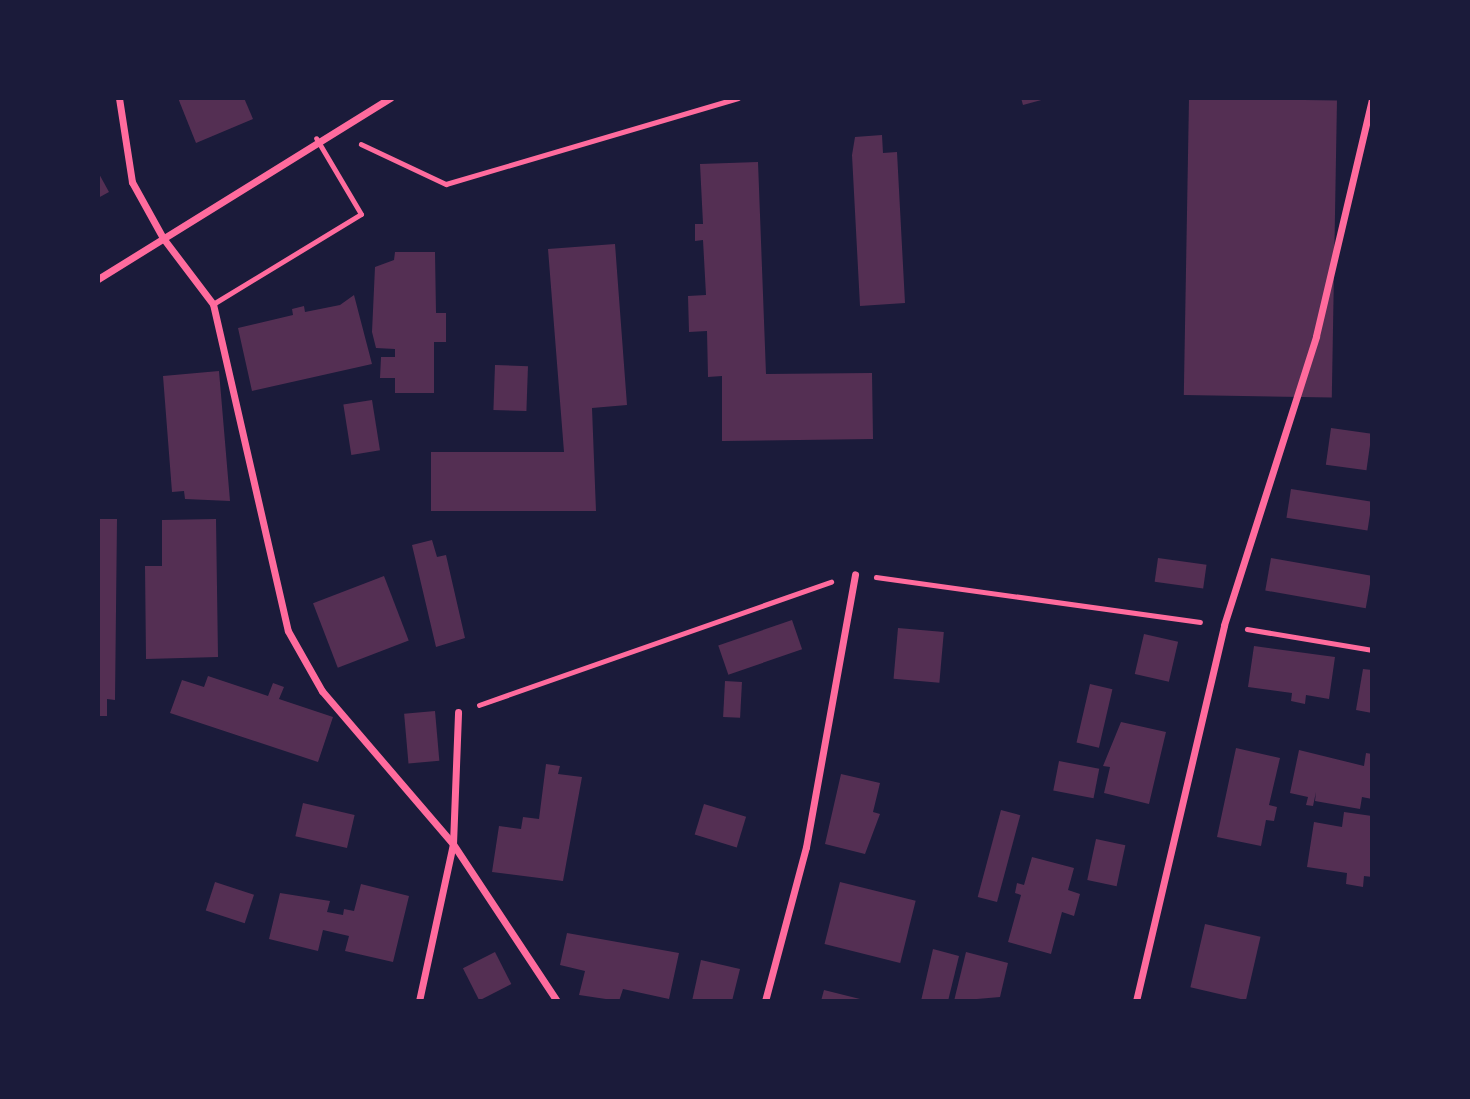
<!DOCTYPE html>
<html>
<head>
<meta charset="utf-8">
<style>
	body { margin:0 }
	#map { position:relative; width:1470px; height:1099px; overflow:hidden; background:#1b1b3a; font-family:Lato,sans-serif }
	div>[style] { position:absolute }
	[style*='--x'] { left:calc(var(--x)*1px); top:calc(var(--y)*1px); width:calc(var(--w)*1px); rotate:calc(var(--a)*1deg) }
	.building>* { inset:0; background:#542f53; transform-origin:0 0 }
	.path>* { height:4.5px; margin:-2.25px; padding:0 2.25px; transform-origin:2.25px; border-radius:2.25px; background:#ff6b9d }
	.service>* { height:5px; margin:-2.5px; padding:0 2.5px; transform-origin:2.5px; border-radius:2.5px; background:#ff6b9d }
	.minor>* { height:7px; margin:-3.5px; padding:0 3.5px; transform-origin:3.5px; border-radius:3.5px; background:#ff6b9d }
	span { translate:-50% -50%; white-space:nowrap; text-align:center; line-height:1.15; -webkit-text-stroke:5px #1b1b3a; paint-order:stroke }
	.frame { position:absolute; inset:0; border:100px solid #1b1b3a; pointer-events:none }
</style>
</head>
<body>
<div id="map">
	<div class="building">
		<div style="clip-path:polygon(178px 98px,244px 98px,253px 119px,196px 143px)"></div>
		<div style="clip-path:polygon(1021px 98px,1045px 98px,1045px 99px,1023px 105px)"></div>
		<div style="left:1189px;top:98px;width:148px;height:297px;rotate:1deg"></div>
		<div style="clip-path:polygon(882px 135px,883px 153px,897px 152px,905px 303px,860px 306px,852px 155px,855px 137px)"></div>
		<div style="clip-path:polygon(758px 162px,766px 374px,872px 373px,873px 439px,722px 441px,722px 376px,708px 377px,707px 331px,689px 332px,688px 296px,706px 295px,703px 240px,695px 241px,695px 224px,703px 224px,700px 164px)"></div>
		<div style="clip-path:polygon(98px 172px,109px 192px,98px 198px)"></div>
		<div style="clip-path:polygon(615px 244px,627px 405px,592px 408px,596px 511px,431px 511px,431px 452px,564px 452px,548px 249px)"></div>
		<div style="clip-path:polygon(395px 252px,435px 252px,436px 313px,446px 313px,446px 342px,434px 342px,434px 393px,395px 393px,395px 378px,380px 378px,381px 357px,395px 357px,395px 349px,376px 348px,372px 332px,375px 267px,394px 260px)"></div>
		<div style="clip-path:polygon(354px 295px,372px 364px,252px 391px,238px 328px,293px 315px,292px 309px,304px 306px,305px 312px,340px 305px)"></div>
		<div style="left:495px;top:365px;width:33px;height:45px;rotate:2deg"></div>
		<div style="clip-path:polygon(219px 371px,230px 501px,185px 499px,184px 491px,172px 492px,163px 376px)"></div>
		<div style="left:372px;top:400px;width:51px;height:29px;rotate:81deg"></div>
		<div style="left:1331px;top:428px;width:41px;height:37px;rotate:8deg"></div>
		<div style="left:1291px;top:489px;width:82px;height:29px;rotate:9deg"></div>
		<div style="clip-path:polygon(98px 519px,117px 519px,115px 700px,107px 699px,107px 716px,98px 716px)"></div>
		<div style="clip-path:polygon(216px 519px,218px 657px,146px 659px,145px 566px,162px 566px,162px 520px)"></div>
		<div style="clip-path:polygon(432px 540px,437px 557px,446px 555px,465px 638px,436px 647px,412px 545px)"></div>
		<div style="left:1158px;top:558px;width:49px;height:24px;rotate:8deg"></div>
		<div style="left:1271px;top:558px;width:102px;height:33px;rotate:10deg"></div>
		<div style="left:384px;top:576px;width:69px;height:76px;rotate:69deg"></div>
		<div style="left:792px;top:620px;width:31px;height:78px;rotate:71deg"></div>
		<div style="left:898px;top:628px;width:46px;height:51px;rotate:5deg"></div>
		<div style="left:1144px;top:634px;width:35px;height:41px;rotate:13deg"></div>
		<div style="clip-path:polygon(1254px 646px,1335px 657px,1329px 699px,1306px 695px,1305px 704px,1291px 701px,1292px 693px,1248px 687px)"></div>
		<div style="clip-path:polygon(1363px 669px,1372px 670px,1372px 713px,1356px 710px)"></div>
		<div style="clip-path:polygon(208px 676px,268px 696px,273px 683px,284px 687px,279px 699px,333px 717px,318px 762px,170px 713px,182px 680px,204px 687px)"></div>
		<div style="left:725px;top:681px;width:17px;height:36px;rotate:3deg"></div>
		<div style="left:1090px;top:684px;width:23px;height:60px;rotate:13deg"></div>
		<div style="left:435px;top:711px;width:50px;height:31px;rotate:85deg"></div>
		<div style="clip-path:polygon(1121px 722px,1166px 732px,1149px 804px,1104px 793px,1110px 767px,1103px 766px)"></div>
		<div style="clip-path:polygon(1236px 748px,1280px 758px,1269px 805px,1277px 807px,1274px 821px,1266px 820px,1261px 846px,1217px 837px)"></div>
		<div style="clip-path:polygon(1299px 750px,1364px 766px,1366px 753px,1372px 754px,1372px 799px,1362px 797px,1360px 809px,1315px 801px,1316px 792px,1313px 806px,1306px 805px,1308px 797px,1290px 793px)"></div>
		<div style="left:1059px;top:761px;width:41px;height:30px;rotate:11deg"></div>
		<div style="clip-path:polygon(546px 764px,560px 766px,558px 774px,582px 777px,563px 881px,492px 872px,499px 826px,521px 829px,523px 817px,539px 819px)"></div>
		<div style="clip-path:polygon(841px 774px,880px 783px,873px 812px,880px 814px,865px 854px,825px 844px)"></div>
		<div style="left:303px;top:803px;width:53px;height:34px;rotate:13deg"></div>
		<div style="left:704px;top:804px;width:44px;height:32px;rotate:17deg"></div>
		<div style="left:1001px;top:810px;width:20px;height:90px;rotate:15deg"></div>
		<div style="clip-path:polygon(1344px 812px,1372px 816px,1372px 877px,1364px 876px,1363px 887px,1346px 884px,1347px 873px,1307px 867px,1314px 822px,1342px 827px)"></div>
		<div style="left:1096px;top:839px;width:30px;height:42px;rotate:12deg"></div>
		<div style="clip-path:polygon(1032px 857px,1074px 868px,1068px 890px,1080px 894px,1074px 916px,1062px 912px,1051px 954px,1008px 942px,1021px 895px,1015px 893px,1017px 883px,1024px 885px)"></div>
		<div style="left:215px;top:882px;width:41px;height:30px;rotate:18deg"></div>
		<div style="left:840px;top:882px;width:78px;height:64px;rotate:14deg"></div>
		<div style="clip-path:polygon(361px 884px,409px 896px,393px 962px,345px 951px,349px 936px,323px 930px,318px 951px,269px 939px,280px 893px,330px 901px,327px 912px,343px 915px,344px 909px,354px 911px)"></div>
		<div style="left:1205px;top:924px;width:57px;height:65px;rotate:13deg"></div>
		<div style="clip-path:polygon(567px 933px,679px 953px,669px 999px,623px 989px,619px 1001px,579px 995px,585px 971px,560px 965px)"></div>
		<div style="clip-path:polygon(933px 949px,959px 956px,948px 1001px,921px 1001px)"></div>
		<div style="left:495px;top:952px;width:36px;height:36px;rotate:63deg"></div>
		<div style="clip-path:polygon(966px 952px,1008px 963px,1000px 997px,954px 1001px)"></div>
		<div style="clip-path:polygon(701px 960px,740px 969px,732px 1001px,692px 1001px)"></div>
		<div style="clip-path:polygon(824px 990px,864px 1000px,863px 1001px,821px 1001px)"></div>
	</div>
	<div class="path">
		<div style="--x:361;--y:144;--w:94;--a:25.2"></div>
		<div style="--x:446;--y:184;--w:304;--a:-16.4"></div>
		<div style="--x:876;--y:577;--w:327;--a:7.9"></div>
		<div style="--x:1247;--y:629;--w:127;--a:9.5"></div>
		<div style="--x:479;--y:705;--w:373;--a:-19.3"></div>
	</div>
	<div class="service">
		<div style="--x:213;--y:304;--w:173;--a:-31.3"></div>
		<div style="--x:361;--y:214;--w:88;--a:-120.6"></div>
	</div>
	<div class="minor">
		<div style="--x:119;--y:98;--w:85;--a:81.2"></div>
		<div style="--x:132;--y:182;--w:64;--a:61"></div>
		<div style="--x:163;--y:238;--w:83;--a:52.9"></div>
		<div style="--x:213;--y:304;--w:335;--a:77.1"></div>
		<div style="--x:288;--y:631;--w:69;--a:60.5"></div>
		<div style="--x:322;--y:691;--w:201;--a:49.4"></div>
		<div style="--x:453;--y:844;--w:188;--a:56.5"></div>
		<div style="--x:98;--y:279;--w:344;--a:-31.8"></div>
		<div style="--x:419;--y:1001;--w:161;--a:-77.8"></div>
		<div style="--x:453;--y:844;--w:132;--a:-87.8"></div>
		<div style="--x:765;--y:1001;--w:159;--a:-75.1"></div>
		<div style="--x:806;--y:847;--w:277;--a:-79.8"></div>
		<div style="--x:1136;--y:1001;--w:386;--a:-76.8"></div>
		<div style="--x:1224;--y:625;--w:303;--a:-72.3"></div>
		<div style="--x:1316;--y:336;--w:244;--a:-76.7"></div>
	</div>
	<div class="frame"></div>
</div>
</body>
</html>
